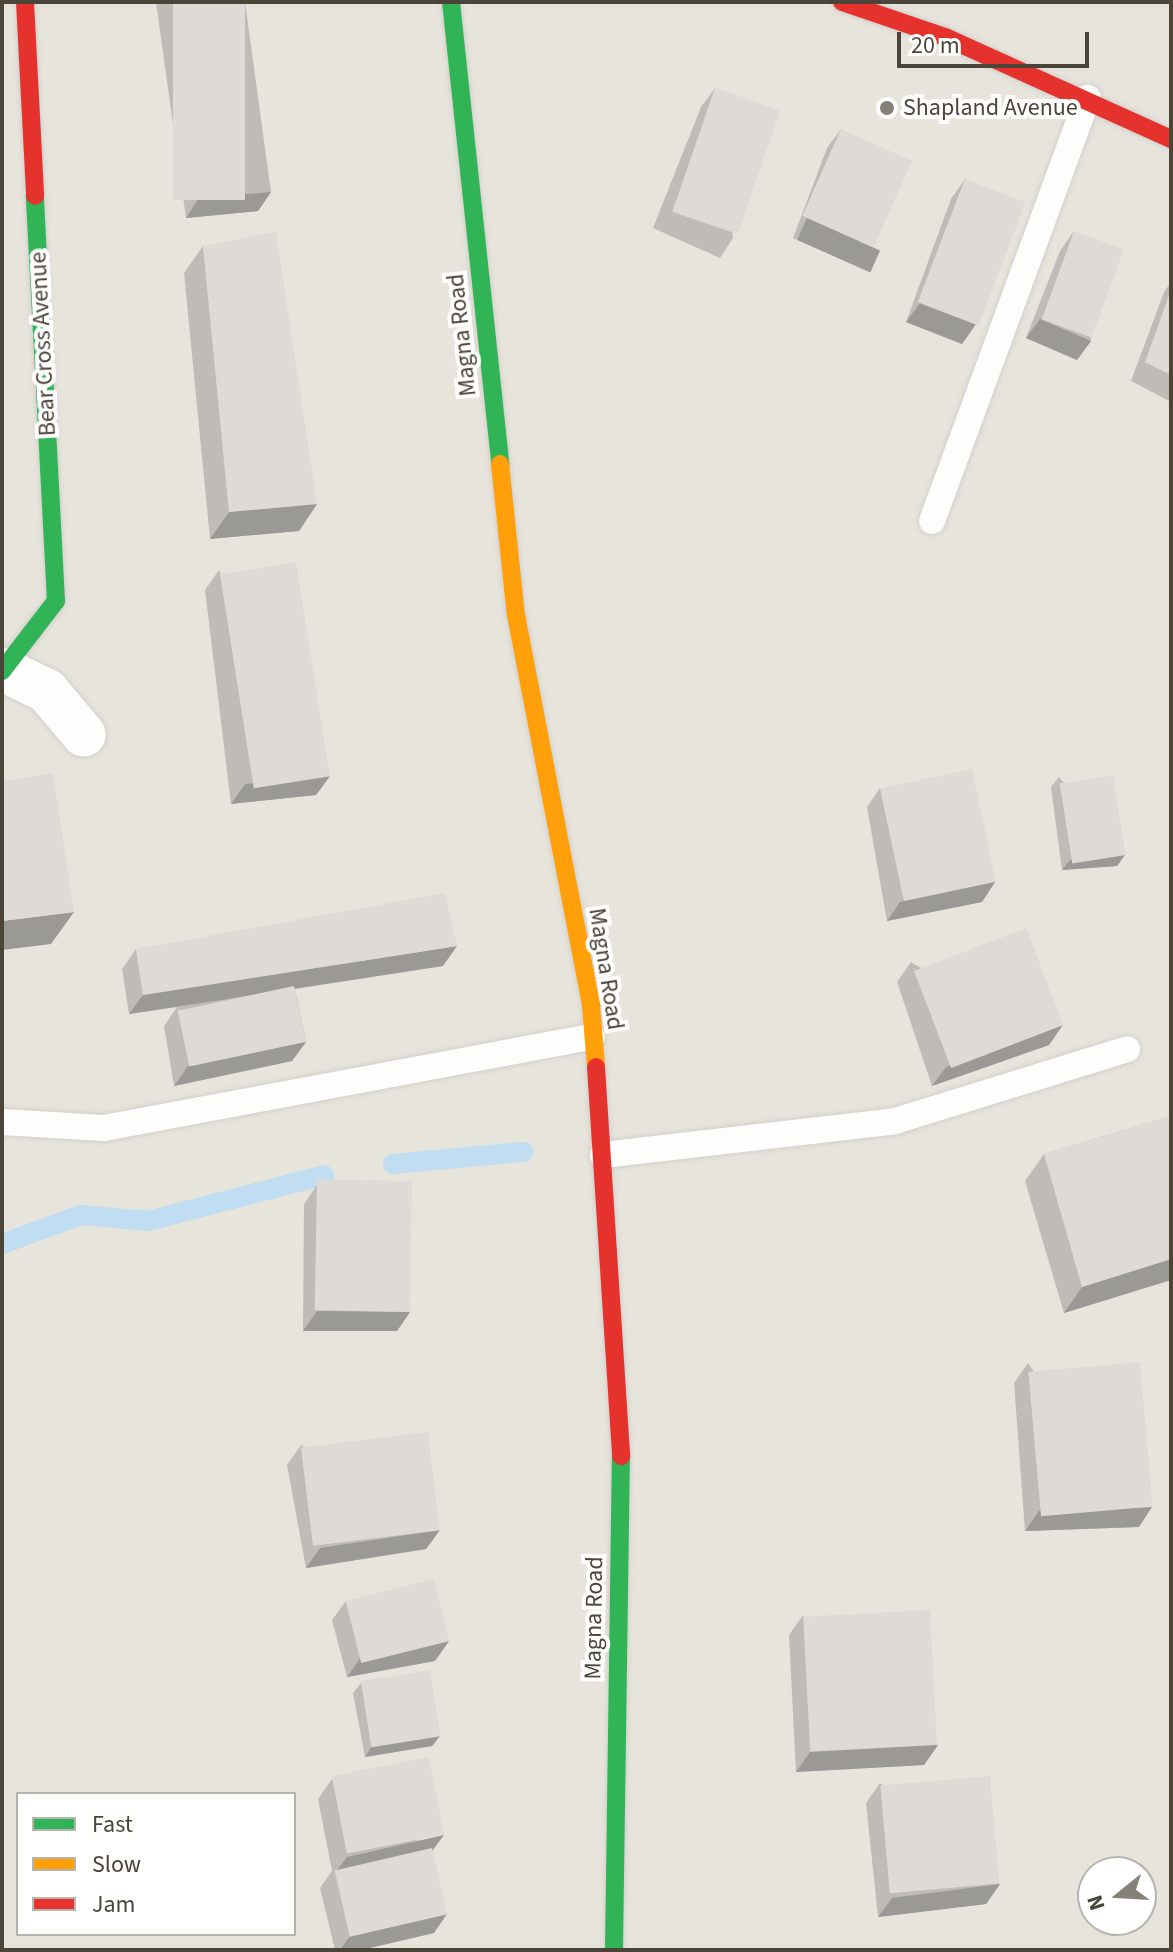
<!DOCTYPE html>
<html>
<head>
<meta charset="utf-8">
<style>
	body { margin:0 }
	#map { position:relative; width:1173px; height:1952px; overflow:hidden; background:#f4f2ee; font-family:"Source Sans 3",sans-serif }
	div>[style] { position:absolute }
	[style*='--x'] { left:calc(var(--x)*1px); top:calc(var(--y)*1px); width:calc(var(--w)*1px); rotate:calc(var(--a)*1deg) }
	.residential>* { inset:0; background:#e7e4dc }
	.stream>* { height:20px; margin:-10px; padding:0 10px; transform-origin:10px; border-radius:10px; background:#c0ddf1 }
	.roads { filter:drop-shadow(0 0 2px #d2d0cb) drop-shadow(0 0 2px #d2d0cb) }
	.lane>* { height:26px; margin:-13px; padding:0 13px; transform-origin:13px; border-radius:13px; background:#fdfdfc }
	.street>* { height:44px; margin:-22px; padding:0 22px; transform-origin:22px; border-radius:22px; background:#fdfdfc }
	.fast>* { height:18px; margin:-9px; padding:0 9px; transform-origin:9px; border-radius:9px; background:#30b455 }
	.slow>* { height:18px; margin:-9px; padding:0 9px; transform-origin:9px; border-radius:9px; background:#ff9f0a }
	.jam>* { height:18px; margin:-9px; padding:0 9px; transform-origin:9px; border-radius:9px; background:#e5322d }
	.wall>* { inset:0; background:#bfbcb8 }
	.shaded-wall>* { inset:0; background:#9b9996; transform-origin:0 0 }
	.building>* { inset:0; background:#dedbd6; transform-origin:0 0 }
	.dots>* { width:22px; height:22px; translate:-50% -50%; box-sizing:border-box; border:4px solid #fff; border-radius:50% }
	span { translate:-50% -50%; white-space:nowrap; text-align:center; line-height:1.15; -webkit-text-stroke:8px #fff; paint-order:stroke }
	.poi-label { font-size:24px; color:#4b4439 }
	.left { translate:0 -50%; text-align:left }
	.street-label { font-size:24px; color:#4b4439 }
	.frame { position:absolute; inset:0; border:4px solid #4b4439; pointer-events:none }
	.legend { position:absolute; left:16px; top:1792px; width:280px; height:144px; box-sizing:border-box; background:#fff; border:2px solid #b7b4b0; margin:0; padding:10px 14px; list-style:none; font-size:24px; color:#4b4439 }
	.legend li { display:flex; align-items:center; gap:16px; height:40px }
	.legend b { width:40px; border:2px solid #b7b4b0 }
	.north { position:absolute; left:1077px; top:1856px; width:80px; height:80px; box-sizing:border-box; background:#fff; border:2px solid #b7b4b0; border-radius:50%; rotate:252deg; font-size:22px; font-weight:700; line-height:32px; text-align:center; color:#4b4439 }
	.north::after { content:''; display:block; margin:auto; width:28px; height:36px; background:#868178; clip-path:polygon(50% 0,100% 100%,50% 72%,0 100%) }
	.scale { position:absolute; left:897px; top:32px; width:192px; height:36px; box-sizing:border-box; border:4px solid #4b4439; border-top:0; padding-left:10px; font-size:24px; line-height:28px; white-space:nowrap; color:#4b4439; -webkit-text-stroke:6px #fff; paint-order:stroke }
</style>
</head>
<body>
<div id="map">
	<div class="residential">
		<div style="clip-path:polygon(evenodd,2px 2px,1171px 2px,1171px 1950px,2px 1950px,2px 2px,18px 1794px,294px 1794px,294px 1934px,18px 1934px,18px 1794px,2px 2px,1093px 1872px,1141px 1872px,1141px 1920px,1093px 1920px,1093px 1872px)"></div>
	</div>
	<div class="stream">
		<div style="--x:393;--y:1164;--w:131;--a:-5.3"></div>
		<div style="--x:2;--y:1244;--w:84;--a:-20.2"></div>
		<div style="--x:81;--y:1215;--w:67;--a:5.1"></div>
		<div style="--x:148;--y:1221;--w:182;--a:-14.6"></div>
	</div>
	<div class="roads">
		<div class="lane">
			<div style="--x:932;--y:521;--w:451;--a:-69.8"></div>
			<div style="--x:2;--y:1122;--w:102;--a:3.4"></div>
			<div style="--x:104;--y:1128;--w:496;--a:-10.6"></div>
			<div style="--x:603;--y:1155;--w:294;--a:-6.6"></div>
			<div style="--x:895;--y:1121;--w:243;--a:-17.2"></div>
		</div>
		<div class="street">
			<div style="--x:4;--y:670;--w:48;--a:26"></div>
			<div style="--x:47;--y:691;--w:57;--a:49.9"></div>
		</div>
		<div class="fast">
			<div style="--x:451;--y:2;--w:465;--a:83.9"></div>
			<div style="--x:2;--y:671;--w:88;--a:-52.4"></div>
			<div style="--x:56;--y:601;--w:406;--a:-93"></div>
			<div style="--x:614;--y:1950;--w:494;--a:-89.2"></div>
		</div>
		<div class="slow">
			<div style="--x:500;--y:464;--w:152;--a:84"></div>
			<div style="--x:516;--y:615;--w:396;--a:79.1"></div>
			<div style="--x:591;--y:1004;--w:63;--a:85.5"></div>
		</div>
		<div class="jam">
			<div style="--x:25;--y:2;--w:194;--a:87"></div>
			<div style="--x:842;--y:2;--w:109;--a:18.8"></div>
			<div style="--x:945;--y:37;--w:248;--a:24.3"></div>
			<div style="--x:596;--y:1067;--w:390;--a:86.3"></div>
		</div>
	</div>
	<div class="wall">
		<div style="clip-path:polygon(156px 2px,245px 2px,271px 192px,258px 211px,186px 218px)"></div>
		<div style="clip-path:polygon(715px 88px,733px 238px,720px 258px,653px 228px,701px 107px)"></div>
		<div style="clip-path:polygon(841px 129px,866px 270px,793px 238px,827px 148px)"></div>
		<div style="clip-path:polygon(965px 179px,976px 324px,962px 344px,906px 322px,951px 199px)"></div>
		<div style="clip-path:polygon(1074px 231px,1091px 341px,1077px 360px,1026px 338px,1060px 251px)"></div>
		<div style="clip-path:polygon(203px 246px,317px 504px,299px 531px,210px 539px,184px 273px)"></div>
		<div style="clip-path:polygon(1171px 282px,1171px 402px,1131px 381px,1164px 292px)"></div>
		<div style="clip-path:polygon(219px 570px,330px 776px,316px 795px,231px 804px,205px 590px)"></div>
		<div style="clip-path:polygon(1059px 777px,1125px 855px,1117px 866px,1062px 870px,1051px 787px)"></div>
		<div style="clip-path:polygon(880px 788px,995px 882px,982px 902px,887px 921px,867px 807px)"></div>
		<div style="clip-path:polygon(136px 949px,443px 966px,295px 989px,306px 1042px,292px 1061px,174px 1086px,164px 1026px,177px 1007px,129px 1014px,122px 969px)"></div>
		<div style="clip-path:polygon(911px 962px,1049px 1045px,932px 1086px,897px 982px)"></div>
		<div style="clip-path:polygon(1171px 1116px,1171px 1280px,1064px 1313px,1025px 1181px,1044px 1154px)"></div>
		<div style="clip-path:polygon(317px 1185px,410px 1312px,397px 1331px,303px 1331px,304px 1204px)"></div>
		<div style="clip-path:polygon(1028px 1363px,1139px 1527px,1025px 1531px,1014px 1383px)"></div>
		<div style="clip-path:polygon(301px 1445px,440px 1530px,426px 1549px,306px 1568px,287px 1465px)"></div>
		<div style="clip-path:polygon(346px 1601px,449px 1641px,435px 1661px,347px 1677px,332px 1620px)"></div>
		<div style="clip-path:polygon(803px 1615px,938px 1745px,924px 1765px,796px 1772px,789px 1635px)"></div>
		<div style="clip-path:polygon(361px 1683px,440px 1736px,432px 1746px,365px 1757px,353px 1693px)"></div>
		<div style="clip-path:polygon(332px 1779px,433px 1852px,434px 1933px,361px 1950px,335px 1950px,320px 1888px,332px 1871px,318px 1799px)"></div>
		<div style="clip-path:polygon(880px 1783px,1000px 1884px,986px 1904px,878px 1917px,866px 1803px)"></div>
	</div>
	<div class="shaded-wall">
		<div style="clip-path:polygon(271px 192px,258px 211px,186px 218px,199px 198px)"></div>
		<div style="left:807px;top:218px;width:80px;height:24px;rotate:24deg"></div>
		<div style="clip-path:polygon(920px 303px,976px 324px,962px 344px,906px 322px)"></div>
		<div style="clip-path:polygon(1040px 319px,1091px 341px,1077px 360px,1026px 338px)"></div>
		<div style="clip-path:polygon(317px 504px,299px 531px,210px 539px,229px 512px)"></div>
		<div style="clip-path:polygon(330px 776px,316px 795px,231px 804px,245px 784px)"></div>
		<div style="clip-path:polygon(1125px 855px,1117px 866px,1062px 870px,1070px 860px)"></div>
		<div style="clip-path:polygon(995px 882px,982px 902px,887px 921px,900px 902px)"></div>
		<div style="clip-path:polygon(74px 912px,51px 944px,2px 950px,2px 921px)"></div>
		<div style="clip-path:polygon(457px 946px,443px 966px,129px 1014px,143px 995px)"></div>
		<div style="clip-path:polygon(1063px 1025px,1049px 1045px,932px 1086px,946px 1067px)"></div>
		<div style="clip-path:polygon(306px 1042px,292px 1061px,174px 1086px,188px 1066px)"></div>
		<div style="clip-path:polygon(1171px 1259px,1171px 1280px,1064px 1313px,1082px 1287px)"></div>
		<div style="clip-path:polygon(317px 1311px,410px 1312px,397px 1331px,303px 1331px)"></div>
		<div style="clip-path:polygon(1152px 1507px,1139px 1527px,1025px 1531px,1039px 1511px)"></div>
		<div style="clip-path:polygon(440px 1530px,426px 1549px,306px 1568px,320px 1548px)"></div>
		<div style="clip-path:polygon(449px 1641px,435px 1661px,347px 1677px,361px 1657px)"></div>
		<div style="clip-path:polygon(440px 1736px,432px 1746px,365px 1757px,372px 1746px)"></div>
		<div style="clip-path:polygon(938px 1745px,924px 1765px,796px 1772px,810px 1752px)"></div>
		<div style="clip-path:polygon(444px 1835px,430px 1854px,335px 1873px,347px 1857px)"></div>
		<div style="clip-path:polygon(1000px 1884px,986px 1904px,878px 1917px,892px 1898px)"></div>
		<div style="clip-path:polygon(447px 1914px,434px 1933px,361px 1950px,340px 1950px,350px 1936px)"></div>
	</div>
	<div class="building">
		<div style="left:173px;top:2px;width:72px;height:198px"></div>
		<div style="left:715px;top:88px;width:69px;height:131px;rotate:19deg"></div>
		<div style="left:841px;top:129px;width:78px;height:95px;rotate:24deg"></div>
		<div style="left:965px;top:179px;width:65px;height:132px;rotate:21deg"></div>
		<div style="left:1074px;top:231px;width:53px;height:94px;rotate:20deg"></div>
		<div style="clip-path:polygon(276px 232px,317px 504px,229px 512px,203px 246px)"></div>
		<div style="clip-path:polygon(1171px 290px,1171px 375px,1145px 362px)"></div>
		<div style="left:296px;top:562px;width:217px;height:77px;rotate:81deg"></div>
		<div style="left:972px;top:769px;width:115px;height:94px;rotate:78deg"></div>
		<div style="clip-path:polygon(53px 773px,74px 912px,2px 921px,2px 781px)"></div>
		<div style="left:1113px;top:775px;width:81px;height:54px;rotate:81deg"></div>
		<div style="clip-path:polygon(445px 893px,457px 946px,143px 995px,136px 949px)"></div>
		<div style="left:1026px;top:928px;width:104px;height:120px;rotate:69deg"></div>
		<div style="left:294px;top:986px;width:57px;height:119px;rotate:78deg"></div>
		<div style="clip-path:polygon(1171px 1116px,1171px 1259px,1082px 1287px,1044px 1154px)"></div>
		<div style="left:412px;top:1181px;width:131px;height:95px;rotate:91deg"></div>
		<div style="left:1140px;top:1362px;width:145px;height:112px;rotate:85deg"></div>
		<div style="left:428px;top:1432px;width:99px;height:128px;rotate:83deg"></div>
		<div style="left:434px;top:1579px;width:64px;height:91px;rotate:76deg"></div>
		<div style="left:930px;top:1610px;width:135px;height:127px;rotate:87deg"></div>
		<div style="left:430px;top:1670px;width:67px;height:70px;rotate:81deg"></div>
		<div style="left:429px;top:1757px;width:79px;height:99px;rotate:79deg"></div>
		<div style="left:990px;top:1776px;width:108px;height:110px;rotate:85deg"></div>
		<div style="left:432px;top:1848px;width:68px;height:100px;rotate:77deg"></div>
	</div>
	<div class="dots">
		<div style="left:887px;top:108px;background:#868178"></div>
	</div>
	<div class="poi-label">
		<span class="left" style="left:903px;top:108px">Shapland Avenue</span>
	</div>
	<div class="street-label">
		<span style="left:462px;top:335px;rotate:-96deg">Magna Road</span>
		<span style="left:43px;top:344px;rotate:-93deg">Bear Cross Avenue</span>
		<span style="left:606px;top:969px;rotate:81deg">Magna Road</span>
		<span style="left:594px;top:1618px;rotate:-89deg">Magna Road</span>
	</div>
	<div class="frame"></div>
	<ul class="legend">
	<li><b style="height:10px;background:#30b455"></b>Fast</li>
	<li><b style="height:10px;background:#ff9f0a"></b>Slow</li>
	<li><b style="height:10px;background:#e5322d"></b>Jam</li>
	</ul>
	<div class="north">N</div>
	<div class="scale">20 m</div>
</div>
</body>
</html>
